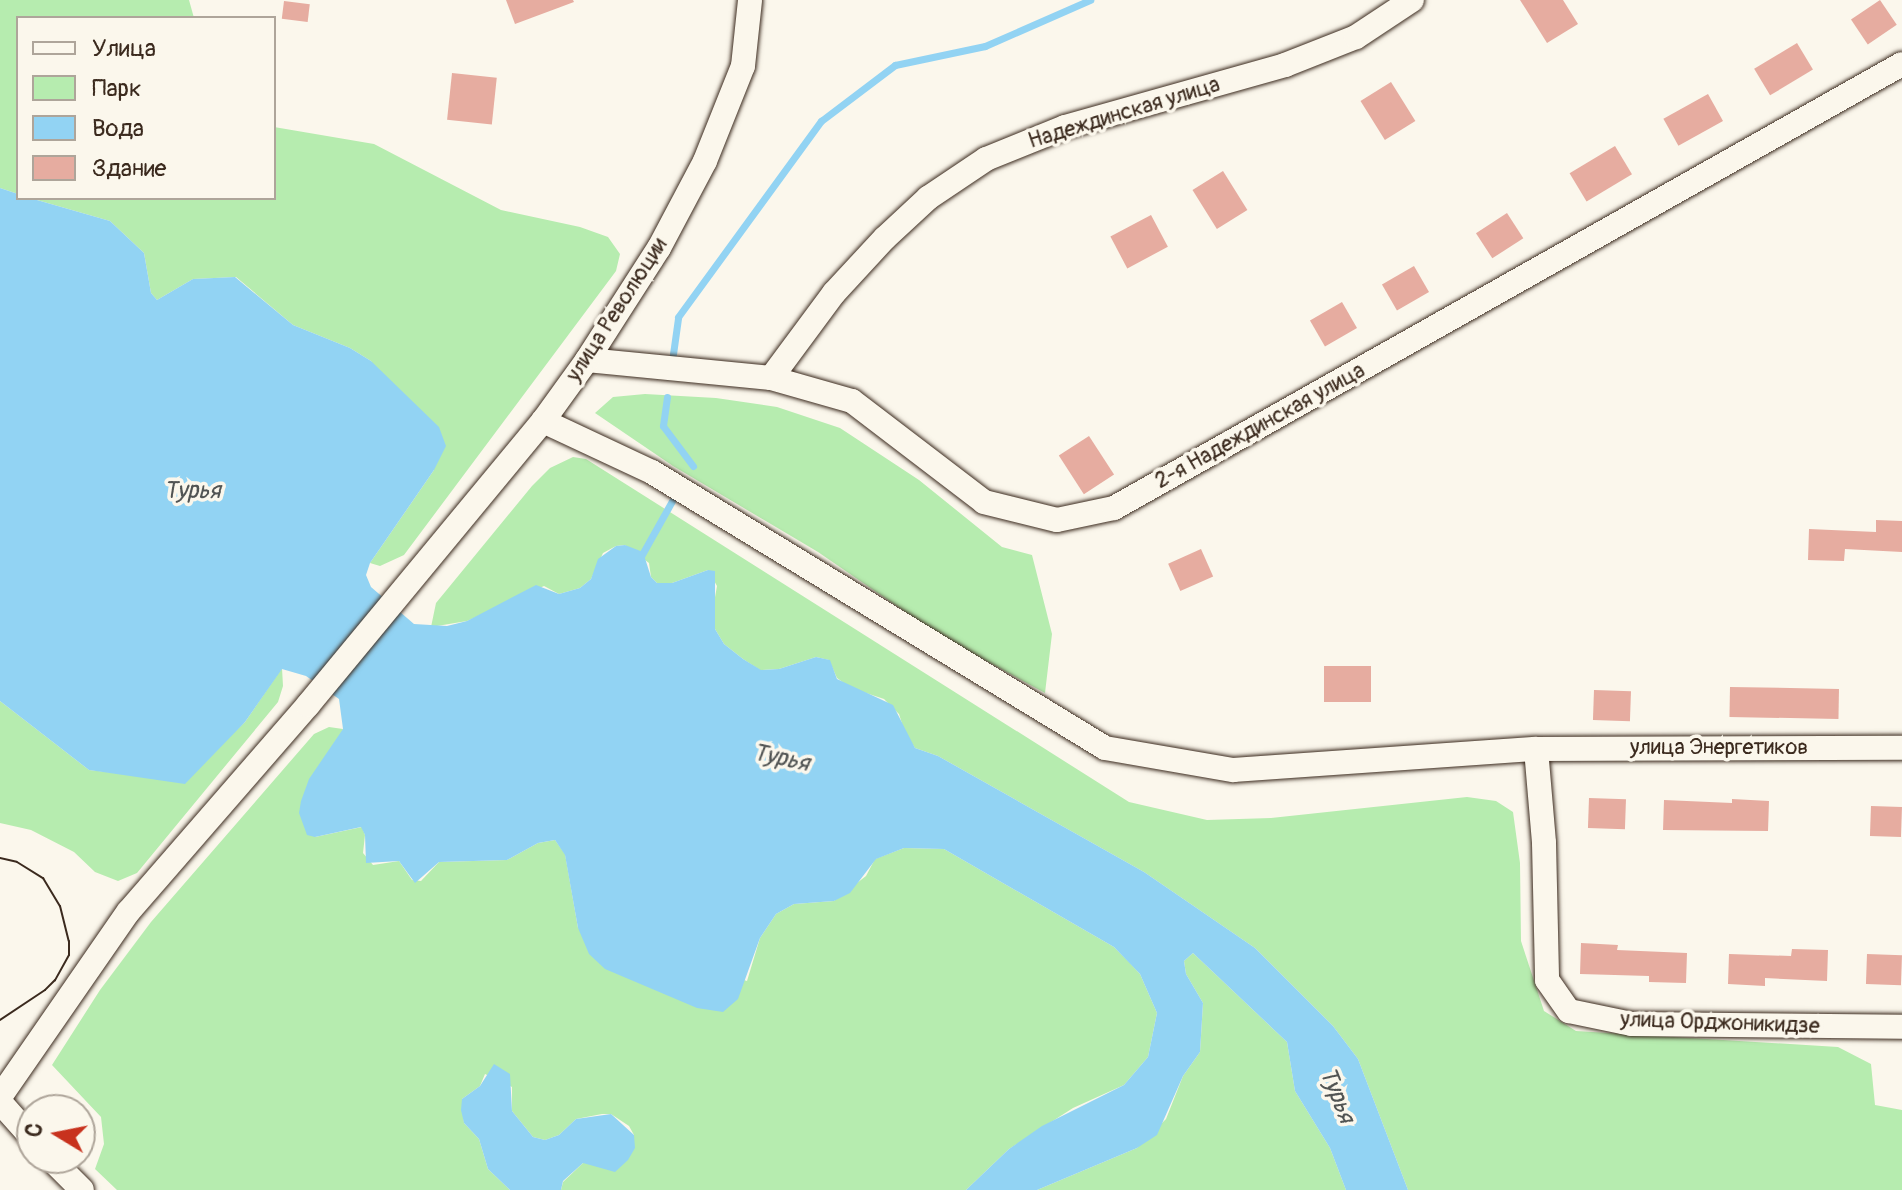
<!DOCTYPE html>
<html>
<head>
<meta charset="utf-8">
<style>
	body { margin:0 }
	#map { position:relative; width:1902px; height:1190px; overflow:hidden; background:#fbf7ec; font-family:Pangolin,sans-serif }
	div>[style] { position:absolute }
	[style*='--x'] { left:calc(var(--x)*1px); top:calc(var(--y)*1px); width:calc(var(--w)*1px); rotate:calc(var(--a)*1deg) }
	.green>* { inset:0; background:#b6ecaf }
	.water>* { inset:0; background:#92d3f3 }
	.stream>* { height:7px; margin:-3.5px; padding:0 3.5px; transform-origin:3.5px; border-radius:3.5px; background:#92d3f3 }
	.building>* { inset:0; background:#e6aca0; transform-origin:0 0 }
	.roads { filter:drop-shadow(0 0 2px #3b2a1e) drop-shadow(0 0 2px #3b2a1e) }
	.minor>* { height:24px; margin:-12px; padding:0 12px; transform-origin:12px; border-radius:12px; background:#fbf7ec }
	.tram>* { height:2px; margin:-1px; padding:0 1px; transform-origin:1px; border-radius:1px; background:#3b2a1e }
	span { translate:-50% -50%; white-space:nowrap; text-align:center; line-height:1.15; -webkit-text-stroke:7px #fbf7ec; paint-order:stroke }
	.street-label { font-size:22px; color:#3b2a1e }
	.water-label { font-size:24px; color:#515453; font-style:italic }
	.legend { position:absolute; left:16px; top:16px; width:260px; height:184px; box-sizing:border-box; background:#fbf7ec; border:2px solid #aea59a; margin:0; padding:10px 14px; list-style:none; font-size:24px; color:#3b2a1e }
	.legend li { display:flex; align-items:center; gap:16px; height:40px }
	.legend b { width:40px; border:2px solid #aea59a }
	.north { position:absolute; left:16px; top:1094px; width:80px; height:80px; box-sizing:border-box; background:#fbf7ec; border:2px solid #aea59a; border-radius:50%; rotate:280deg; font-size:22px; font-weight:700; line-height:32px; text-align:center; color:#3b2a1e }
	.north::after { content:''; display:block; margin:auto; width:28px; height:36px; background:#c8321e; clip-path:polygon(50% 0,100% 100%,50% 72%,0 100%) }
</style>
</head>
<body>
<div id="map">
	<div class="green">
		<div style="clip-path:polygon(0 0,189px 0,194px 18px,18px 18px,18px 194px,0 188px)"></div>
		<div style="clip-path:polygon(274px 127px,374px 144px,501px 210px,580px 227px,608px 237px,620px 254px,616px 271px,404px 555px,380px 566px,370px 563px,434px 470px,371px 361px,350px 348px,293px 325px,236px 277px,193px 279px,157px 300px,151px 293px,144px 253px,110px 221px,30px 198px,274px 198px)"></div>
		<div style="clip-path:polygon(645px 394px,716px 398px,777px 407px,840px 428px,919px 480px,1002px 547px,1032px 555px,1052px 634px,1045px 693px,939px 635px,818px 552px,673px 466px,595px 413px,613px 397px)"></div>
		<div style="clip-path:polygon(573px 457px,586px 459px,1129px 802px,1207px 820px,1271px 818px,1467px 797px,1496px 801px,1513px 812px,1520px 863px,1521px 941px,1544px 1011px,1576px 1031px,1838px 1047px,1871px 1064px,1875px 1105px,1902px 1110px,1902px 1190px,1408px 1190px,1358px 1059px,1333px 1026px,1255px 948px,1144px 872px,938px 756px,915px 748px,905px 733px,899px 714px,884px 699px,851px 688px,837px 678px,829px 660px,816px 657px,779px 669px,760px 670px,743px 659px,724px 644px,715px 629px,712px 614px,717px 586px,708px 570px,672px 583px,657px 583px,651px 577px,649px 563px,625px 545px,616px 546px,603px 553px,591px 579px,580px 588px,559px 594px,544px 586px,467px 621px,431px 627px,436px 603px,532px 486px,550px 468px)"></div>
		<div style="clip-path:polygon(282px 668px,283px 686px,278px 702px,137px 873px,118px 881px,95px 872px,74px 852px,31px 830px,0 823px,0 701px,89px 770px,134px 775px,232px 734px,245px 722px)"></div>
		<div style="clip-path:polygon(329px 727px,343px 729px,315px 837px,362px 827px,365px 835px,363px 853px,373px 865px,399px 861px,412px 880px,421px 881px,439px 862px,507px 860px,538px 843px,555px 840px,565px 854px,578px 928px,747px 981px,760px 938px,776px 914px,794px 904px,834px 901px,866px 876px,875px 859px,904px 848px,944px 849px,1114px 947px,1127px 960px,1140px 974px,1157px 1013px,1148px 1057px,1124px 1085px,1073px 1108px,1009px 1149px,966px 1190px,561px 1190px,563px 1182px,583px 1163px,634px 1135px,629px 1126px,611px 1114px,602px 1114px,576px 1119px,559px 1135px,545px 1140px,533px 1137px,512px 1111px,512px 1087px,485px 1074px,480px 1086px,462px 1099px,464px 1123px,479px 1139px,488px 1169px,510px 1190px,117px 1190px,95px 1169px,104px 1144px,101px 1117px,52px 1065px,100px 990px,151px 922px,314px 734px)"></div>
		<div style="clip-path:polygon(1193px 953px,1287px 1042px,1295px 1091px,1330px 1148px,1346px 1190px,1037px 1190px,1137px 1148px,1166px 1119px,1183px 1076px,1200px 1052px,1203px 1003px,1186px 974px,1184px 961px)"></div>
	</div>
	<div class="water">
		<div style="clip-path:polygon(0 188px,18px 194px,18px 198px,30px 198px,110px 221px,144px 253px,151px 293px,157px 300px,193px 279px,235px 277px,293px 325px,350px 348px,371px 361px,439px 427px,446px 446px,434px 470px,370px 563px,366px 575px,371px 587px,414px 624px,447px 626px,467px 621px,536px 585px,559px 594px,580px 588px,591px 579px,598px 559px,616px 546px,625px 545px,643px 552px,651px 577px,657px 583px,672px 583px,708px 570px,715px 571px,715px 629px,724px 644px,743px 659px,761px 670px,779px 669px,816px 657px,830px 660px,837px 679px,893px 705px,915px 748px,938px 756px,1144px 872px,1255px 948px,1333px 1026px,1358px 1059px,1408px 1190px,1346px 1190px,1330px 1148px,1295px 1091px,1287px 1042px,1193px 953px,1184px 961px,1186px 974px,1203px 1003px,1200px 1052px,1183px 1076px,1157px 1135px,1137px 1148px,1037px 1190px,966px 1190px,1009px 1149px,1042px 1126px,1124px 1085px,1148px 1057px,1157px 1013px,1140px 974px,1114px 947px,944px 849px,904px 848px,876px 859px,850px 893px,834px 901px,794px 904px,776px 914px,760px 938px,738px 999px,723px 1012px,697px 1008px,605px 969px,589px 954px,578px 928px,565px 855px,555px 840px,538px 843px,507px 860px,439px 862px,415px 883px,399px 861px,366px 863px,365px 835px,361px 827px,315px 837px,307px 835px,299px 813px,301px 801px,309px 779px,343px 729px,339px 699px,306px 676px,282px 669px,245px 722px,185px 784px,89px 770px,0 701px)"></div>
		<div style="clip-path:polygon(494px 1064px,510px 1074px,512px 1111px,533px 1137px,545px 1140px,559px 1135px,576px 1119px,611px 1114px,634px 1135px,635px 1148px,628px 1160px,615px 1172px,583px 1163px,563px 1181px,561px 1190px,510px 1190px,488px 1169px,479px 1139px,464px 1123px,461px 1110px,462px 1099px,480px 1086px)"></div>
	</div>
	<div class="stream">
		<div style="--x:673;--y:354;--w:37;--a:-82"></div>
		<div style="--x:678;--y:317;--w:243;--a:-53.9"></div>
		<div style="--x:821;--y:121;--w:93;--a:-37.1"></div>
		<div style="--x:895;--y:65;--w:92;--a:-11.9"></div>
		<div style="--x:985;--y:46;--w:115;--a:-23.7"></div>
		<div style="--x:667;--y:397;--w:29;--a:98"></div>
		<div style="--x:663;--y:426;--w:50;--a:53.1"></div>
		<div style="--x:640;--y:558;--w:65;--a:-60.7"></div>
	</div>
	<div class="building">
		<div style="clip-path:polygon(506px 0,573px 0,574px 2px,515px 24px)"></div>
		<div style="clip-path:polygon(1520px 0,1563px 0,1578px 24px,1547px 43px)"></div>
		<div style="left:1880px;top:0;width:30px;height:35px;rotate:56deg"></div>
		<div style="left:284px;top:1px;width:26px;height:18px;rotate:7deg"></div>
		<div style="left:1797px;top:43px;width:31px;height:50px;rotate:59deg"></div>
		<div style="left:452px;top:73px;width:45px;height:47px;rotate:6deg"></div>
		<div style="left:1391px;top:82px;width:46px;height:36px;rotate:58deg"></div>
		<div style="left:1708px;top:94px;width:31px;height:51px;rotate:61deg"></div>
		<div style="left:1615px;top:146px;width:33px;height:53px;rotate:59deg"></div>
		<div style="left:1223px;top:171px;width:46px;height:36px;rotate:58deg"></div>
		<div style="left:1507px;top:213px;width:30px;height:37px;rotate:57deg"></div>
		<div style="left:1151px;top:215px;width:36px;height:46px;rotate:62deg"></div>
		<div style="left:1414px;top:266px;width:30px;height:37px;rotate:60deg"></div>
		<div style="left:1342px;top:302px;width:30px;height:37px;rotate:60deg"></div>
		<div style="left:1089px;top:436px;width:46px;height:36px;rotate:57deg"></div>
		<div style="clip-path:polygon(1876px 520px,1902px 521px,1902px 552px,1845px 549px,1844px 561px,1808px 560px,1809px 529px,1876px 532px)"></div>
		<div style="left:1201px;top:549px;width:30px;height:36px;rotate:66deg"></div>
		<div style="left:1324px;top:666px;width:47px;height:36px"></div>
		<div style="left:1730px;top:687px;width:109px;height:30px;rotate:1deg"></div>
		<div style="left:1594px;top:690px;width:37px;height:30px;rotate:2deg"></div>
		<div style="left:1589px;top:798px;width:37px;height:30px;rotate:2deg"></div>
		<div style="clip-path:polygon(1732px 799px,1769px 801px,1768px 831px,1663px 830px,1664px 800px,1732px 803px)"></div>
		<div style="left:1871px;top:806px;width:31px;height:30px;rotate:2deg"></div>
		<div style="clip-path:polygon(1581px 943px,1618px 945px,1617px 950px,1687px 953px,1686px 983px,1649px 982px,1649px 976px,1580px 974px)"></div>
		<div style="clip-path:polygon(1792px 949px,1828px 950px,1827px 981px,1765px 978px,1765px 986px,1728px 984px,1729px 954px,1791px 956px)"></div>
		<div style="left:1867px;top:954px;width:35px;height:30px;rotate:2deg"></div>
	</div>
	<div class="roads">
		<div class="minor">
			<div style="--x:587;--y:360;--w:185;--a:5.6"></div>
			<div style="--x:771;--y:378;--w:84;--a:15.9"></div>
			<div style="--x:852;--y:401;--w:166;--a:37.4"></div>
			<div style="--x:984;--y:502;--w:75;--a:13.9"></div>
			<div style="--x:1057;--y:520;--w:58;--a:-11.9"></div>
			<div style="--x:1114;--y:508;--w:904;--a:-29.4"></div>
			<div style="--x:771;--y:378;--w:106;--a:-53.5"></div>
			<div style="--x:834;--y:293;--w:75;--a:-47.2"></div>
			<div style="--x:885;--y:238;--w:59;--a:-42.9"></div>
			<div style="--x:928;--y:198;--w:70;--a:-33.9"></div>
			<div style="--x:986;--y:159;--w:85;--a:-22.1"></div>
			<div style="--x:1065;--y:127;--w:229;--a:-15.7"></div>
			<div style="--x:1285;--y:65;--w:76;--a:-21.5"></div>
			<div style="--x:1356;--y:37;--w:67;--a:-33.5"></div>
			<div style="--x:543;--y:421;--w:120;--a:25.1"></div>
			<div style="--x:652;--y:472;--w:530;--a:31.35"></div>
			<div style="--x:1105;--y:748;--w:130;--a:9.8"></div>
			<div style="--x:1233;--y:770;--w:304;--a:-4"></div>
			<div style="--x:1536;--y:749;--w:366;--a:-0.2"></div>
			<div style="--x:1536;--y:749;--w:94;--a:85.1"></div>
			<div style="--x:1544;--y:843;--w:137;--a:88.7"></div>
			<div style="--x:1547;--y:980;--w:38;--a:55"></div>
			<div style="--x:1569;--y:1011;--w:64;--a:11.7"></div>
			<div style="--x:1632;--y:1024;--w:270;--a:0.6"></div>
			<div style="--x:0;--y:1097;--w:226;--a:-55.3"></div>
			<div style="--x:129;--y:911;--w:273;--a:-49"></div>
			<div style="--x:308;--y:705;--w:369;--a:-50.4"></div>
			<div style="--x:543;--y:421;--w:75;--a:-54.2"></div>
			<div style="--x:587;--y:360;--w:133;--a:-57.3"></div>
			<div style="--x:659;--y:248;--w:98;--a:-62.1"></div>
			<div style="--x:705;--y:161;--w:102;--a:-68.2"></div>
			<div style="--x:743;--y:66;--w:66;--a:-83.9"></div>
			<div style="--x:0;--y:1102;--w:48;--a:48.4"></div>
			<div style="--x:50;--y:1158;--w:45;--a:45"></div>
		</div>
	</div>
	<div class="tram">
		<div style="--x:0;--y:858;--w:17;--a:13"></div>
		<div style="--x:17;--y:862;--w:31;--a:32"></div>
		<div style="--x:43;--y:878;--w:33;--a:59"></div>
		<div style="--x:60;--y:906;--w:36;--a:76"></div>
		<div style="--x:69;--y:941;--w:14;--a:90"></div>
		<div style="--x:69;--y:955;--w:29;--a:119"></div>
		<div style="--x:55;--y:980;--w:14;--a:135"></div>
		<div style="--x:45;--y:990;--w:54;--a:146.3"></div>
	</div>
	<div class="street-label">
		<span style="left:1124px;top:113px;rotate:-17deg">Надеждинская улица</span>
		<span style="left:617px;top:310px;rotate:-57deg">улица Революции</span>
		<span style="left:1260px;top:426px;rotate:-29deg">2-я Надеждинская улица</span>
		<span style="left:1719px;top:748px">улица Энергетиков</span>
		<span style="left:1720px;top:1023px;rotate:2deg">улица Орджоникидзе</span>
	</div>
	<div class="water-label">
		<span style="left:192px;top:491px">Турья</span>
		<span style="left:781px;top:758px;rotate:12deg">Турья</span>
		<span style="left:1337px;top:1095px;rotate:68deg">Турья</span>
	</div>
	<ul class="legend">
	<li><b style="height:10px;background:#fbf7ec"></b>Улица</li>
	<li><b style="height:22px;background:#b6ecaf"></b>Парк</li>
	<li><b style="height:22px;background:#92d3f3"></b>Вода</li>
	<li><b style="height:22px;background:#e6aca0"></b>Здание</li>
	</ul>
	<div class="north">С</div>
</div>
</body>
</html>
